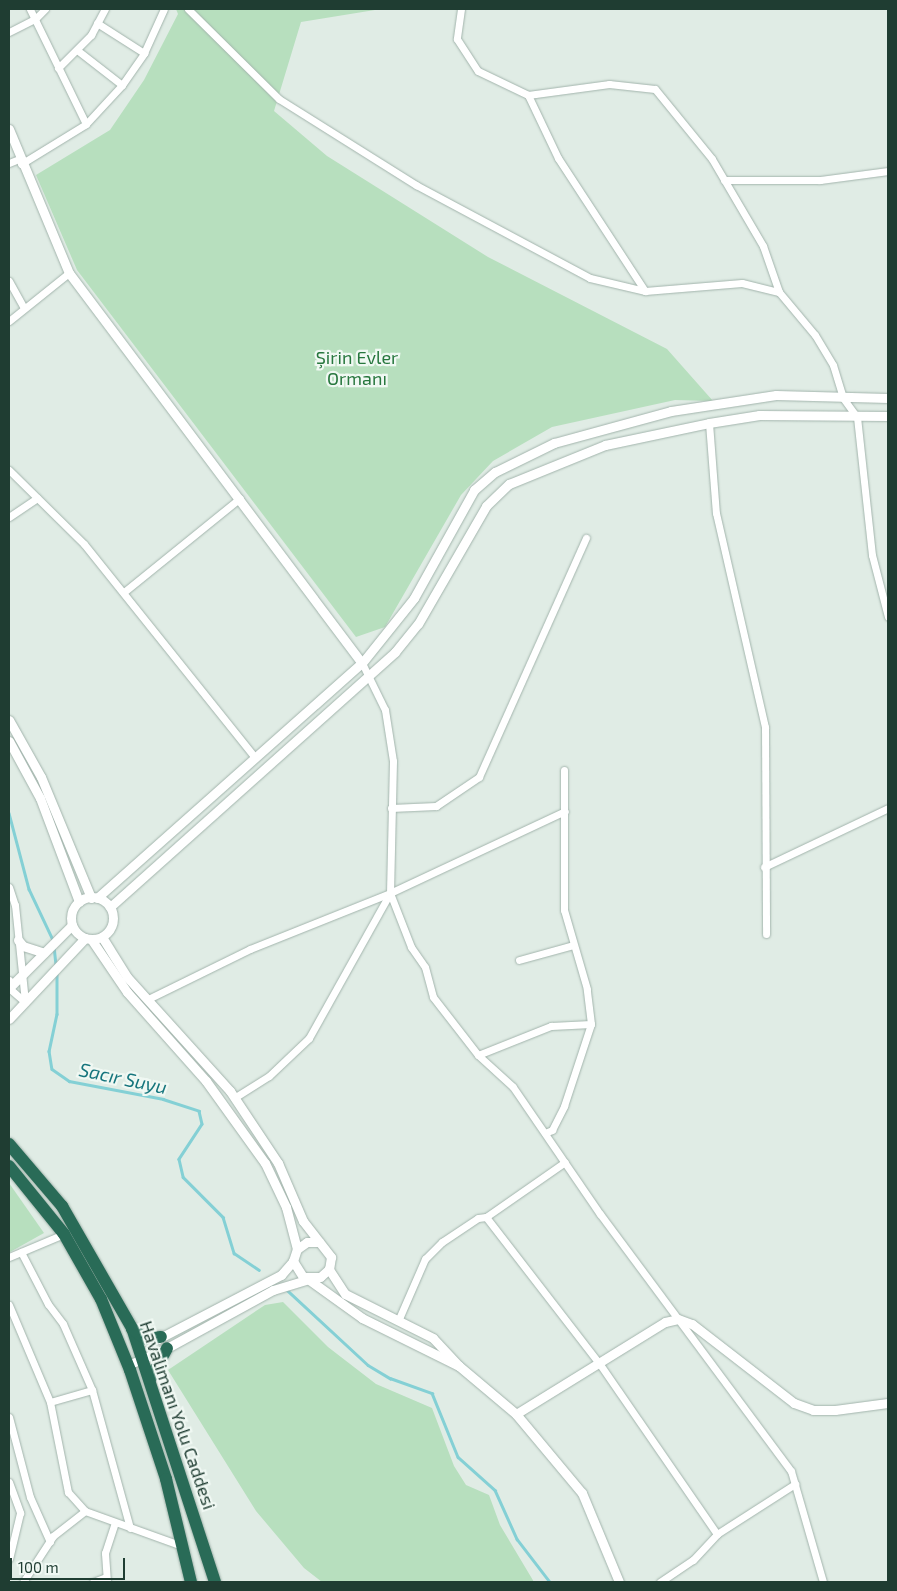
<!DOCTYPE html>
<html>
<head>
<meta charset="utf-8">
<style>
	body { margin:0 }
	#map { position:relative; width:897px; height:1591px; overflow:hidden; background:#e0ece5; font-family:"Exo 2",sans-serif }
	div>[style] { position:absolute }
	[style*='--x'] { left:calc(var(--x)*1px); top:calc(var(--y)*1px); width:calc(var(--w)*1px); rotate:calc(var(--a)*1deg) }
	.green>* { inset:0; background:#b7dfbe }
	.stream>* { height:2.5px; margin:-1.25px; padding:0 1.25px; transform-origin:1.25px; border-radius:1.25px; background:#84d0d5 }
	.roads { filter:drop-shadow(0 0 1px #a2b4ac) drop-shadow(0 0 1px #a2b4ac) }
	.street>* { height:7px; margin:-3.5px; padding:0 3.5px; transform-origin:3.5px; border-radius:3.5px; background:#fff }
	.secondary>* { height:9px; margin:-4.5px; padding:0 4.5px; transform-origin:4.5px; border-radius:4.5px; background:#fff }
	.secondary>.ring { margin:-4.5px; padding:0; box-sizing:content-box; background:none; border:9px solid #fff; border-radius:50% }
	.highway>* { height:12px; margin:-6px; padding:0 6px; transform-origin:6px; border-radius:6px; background:#296b57 }
	span { translate:-50% -50%; white-space:nowrap; text-align:center; line-height:1.15; -webkit-text-stroke:4.5px #f0f8f3; paint-order:stroke }
	.park-label { font-size:18px; color:#27773e }
	.street-label { font-size:18px; color:#1f3d32 }
	.water-label { font-size:19px; color:#16757d; font-style:italic }
	.frame { position:absolute; inset:0; border:10px solid #1f3d32; pointer-events:none }
	.scale { position:absolute; left:10px; top:1558px; width:115px; height:22px; box-sizing:border-box; border:2px solid #1f3d32; border-top:0; padding-left:6px; font-size:15px; line-height:18px; white-space:nowrap; color:#1f3d32; -webkit-text-stroke:4px #f0f8f3; paint-order:stroke }
</style>
</head>
<body>
<div id="map">
	<div class="green">
		<div style="clip-path:polygon(176px 9px,381px 9px,301px 22px,274px 111px,327px 156px,488px 257px,667px 349px,713px 401px,675px 400px,552px 427px,493px 461px,461px 495px,385px 627px,356px 637px,77px 270px,36px 175px,110px 130px,144px 80px,178px 14px)"></div>
		<div style="clip-path:polygon(9px 1183px,44px 1233px,10px 1252px,9px 1250px)"></div>
		<div style="clip-path:polygon(283px 1302px,328px 1347px,376px 1384px,432px 1408px,454px 1466px,466px 1485px,489px 1495px,500px 1525px,534px 1582px,322px 1582px,304px 1568px,256px 1511px,168px 1370px,265px 1305px)"></div>
	</div>
	<div class="stream">
		<div style="--x:9;--y:813;--w:79;--a:75.3"></div>
		<div style="--x:29;--y:889;--w:56;--a:64.8"></div>
		<div style="--x:54;--y:946;--w:19;--a:84"></div>
		<div style="--x:57;--y:973;--w:41;--a:90"></div>
		<div style="--x:57;--y:1014;--w:38;--a:102"></div>
		<div style="--x:49;--y:1051;--w:18;--a:81"></div>
		<div style="--x:52;--y:1069;--w:21;--a:35"></div>
		<div style="--x:69;--y:1081;--w:96;--a:10.8"></div>
		<div style="--x:163;--y:1099;--w:38;--a:18"></div>
		<div style="--x:199;--y:1111;--w:13;--a:77"></div>
		<div style="--x:202;--y:1124;--w:42;--a:123.3"></div>
		<div style="--x:179;--y:1159;--w:18;--a:77"></div>
		<div style="--x:183;--y:1177;--w:57;--a:45"></div>
		<div style="--x:223;--y:1217;--w:38;--a:73"></div>
		<div style="--x:234;--y:1253;--w:30;--a:34"></div>
		<div style="--x:287;--y:1290;--w:110;--a:42.8"></div>
		<div style="--x:368;--y:1365;--w:26;--a:31"></div>
		<div style="--x:390;--y:1378;--w:45;--a:19.7"></div>
		<div style="--x:432;--y:1393;--w:69;--a:67.9"></div>
		<div style="--x:458;--y:1457;--w:50;--a:41.7"></div>
		<div style="--x:495;--y:1490;--w:54;--a:65.8"></div>
		<div style="--x:517;--y:1539;--w:54;--a:52.5"></div>
	</div>
	<div class="roads">
		<div class="street">
			<div style="--x:188;--y:9;--w:128;--a:44.7"></div>
			<div style="--x:279;--y:99;--w:162;--a:32.1"></div>
			<div style="--x:416;--y:185;--w:197;--a:28.1"></div>
			<div style="--x:590;--y:278;--w:57;--a:13.3"></div>
			<div style="--x:645;--y:291;--w:97;--a:-4.7"></div>
			<div style="--x:742;--y:283;--w:38;--a:14"></div>
			<div style="--x:779;--y:292;--w:56;--a:50.1"></div>
			<div style="--x:815;--y:335;--w:35;--a:59"></div>
			<div style="--x:833;--y:365;--w:34;--a:73"></div>
			<div style="--x:843;--y:398;--w:24;--a:54"></div>
			<div style="--x:857;--y:417;--w:139;--a:83.8"></div>
			<div style="--x:872;--y:555;--w:64;--a:75.5"></div>
			<div style="--x:461;--y:9;--w:30;--a:98"></div>
			<div style="--x:457;--y:39;--w:38;--a:57"></div>
			<div style="--x:478;--y:71;--w:55;--a:25.6"></div>
			<div style="--x:528;--y:95;--w:70;--a:64.5"></div>
			<div style="--x:558;--y:158;--w:159;--a:56.8"></div>
			<div style="--x:97;--y:23;--w:56;--a:32.6"></div>
			<div style="--x:9;--y:32;--w:29;--a:-27"></div>
			<div style="--x:35;--y:19;--w:14;--a:-45"></div>
			<div style="--x:77;--y:50;--w:57;--a:37.9"></div>
			<div style="--x:58;--y:68;--w:47;--a:-45"></div>
			<div style="--x:91;--y:35;--w:30;--a:-62"></div>
			<div style="--x:528;--y:95;--w:82;--a:-7.7"></div>
			<div style="--x:609;--y:84;--w:46;--a:6.2"></div>
			<div style="--x:655;--y:89;--w:90;--a:50.8"></div>
			<div style="--x:712;--y:159;--w:101;--a:59.6"></div>
			<div style="--x:763;--y:246;--w:49;--a:70.8"></div>
			<div style="--x:86;--y:124;--w:53;--a:-47.3"></div>
			<div style="--x:122;--y:85;--w:39;--a:-55"></div>
			<div style="--x:144;--y:53;--w:48;--a:-65.6"></div>
			<div style="--x:9;--y:163;--w:11;--a:-22"></div>
			<div style="--x:21;--y:164;--w:76;--a:-31.6"></div>
			<div style="--x:86;--y:124;--w:128;--a:-116"></div>
			<div style="--x:724;--y:180;--w:96;--a:0"></div>
			<div style="--x:820;--y:180;--w:69;--a:-7.5"></div>
			<div style="--x:9;--y:281;--w:31;--a:61"></div>
			<div style="--x:9;--y:321;--w:77;--a:-38.7"></div>
			<div style="--x:709;--y:423;--w:90;--a:85.6"></div>
			<div style="--x:716;--y:513;--w:220;--a:77.1"></div>
			<div style="--x:765;--y:727;--w:207;--a:89.7"></div>
			<div style="--x:9;--y:470;--w:105;--a:44.6"></div>
			<div style="--x:84;--y:544;--w:270;--a:51.3"></div>
			<div style="--x:9;--y:517;--w:34;--a:-34"></div>
			<div style="--x:124;--y:592;--w:149;--a:-39"></div>
			<div style="--x:391;--y:808;--w:45;--a:-2.5"></div>
			<div style="--x:436;--y:806;--w:52;--a:-34"></div>
			<div style="--x:479;--y:777;--w:262;--a:-65.9"></div>
			<div style="--x:764;--y:867;--w:137;--a:-25.4"></div>
			<div style="--x:9;--y:887;--w:19;--a:72"></div>
			<div style="--x:15;--y:905;--w:98;--a:84.1"></div>
			<div style="--x:390;--y:893;--w:58;--a:68.7"></div>
			<div style="--x:411;--y:947;--w:24;--a:55"></div>
			<div style="--x:425;--y:967;--w:31;--a:75"></div>
			<div style="--x:433;--y:997;--w:73;--a:52.2"></div>
			<div style="--x:478;--y:1055;--w:47;--a:42.4"></div>
			<div style="--x:513;--y:1087;--w:154;--a:55.6"></div>
			<div style="--x:600;--y:1214;--w:320;--a:53.4"></div>
			<div style="--x:791;--y:1471;--w:116;--a:73.9"></div>
			<div style="--x:519;--y:960;--w:56;--a:-15.5"></div>
			<div style="--x:9;--y:980;--w:8;--a:90"></div>
			<div style="--x:9;--y:988;--w:21;--a:41"></div>
			<div style="--x:150;--y:998;--w:111;--a:-26.1"></div>
			<div style="--x:250;--y:949;--w:151;--a:-21.8"></div>
			<div style="--x:390;--y:893;--w:193;--a:-25.1"></div>
			<div style="--x:478;--y:1055;--w:79;--a:-21.7"></div>
			<div style="--x:551;--y:1026;--w:40;--a:-2.9"></div>
			<div style="--x:234;--y:1098;--w:41;--a:-32.2"></div>
			<div style="--x:269;--y:1076;--w:55;--a:-43.5"></div>
			<div style="--x:309;--y:1038;--w:166;--a:-60.8"></div>
			<div style="--x:390;--y:893;--w:132;--a:-88.7"></div>
			<div style="--x:393;--y:761;--w:52;--a:-98.9"></div>
			<div style="--x:385;--y:710;--w:52;--a:-116.1"></div>
			<div style="--x:545;--y:1133;--w:8;--a:-23"></div>
			<div style="--x:552;--y:1130;--w:27;--a:-63"></div>
			<div style="--x:564;--y:1106;--w:86;--a:-71.8"></div>
			<div style="--x:591;--y:1024;--w:35;--a:-97"></div>
			<div style="--x:587;--y:989;--w:82;--a:-106.2"></div>
			<div style="--x:564;--y:910;--w:140;--a:-90"></div>
			<div style="--x:486;--y:1217;--w:96;--a:-34.8"></div>
			<div style="--x:21;--y:1252;--w:59;--a:62.6"></div>
			<div style="--x:48;--y:1304;--w:25;--a:53"></div>
			<div style="--x:63;--y:1324;--w:72;--a:66.3"></div>
			<div style="--x:92;--y:1390;--w:143;--a:74.6"></div>
			<div style="--x:9;--y:1257;--w:60;--a:-22.7"></div>
			<div style="--x:9;--y:1305;--w:105;--a:67.1"></div>
			<div style="--x:50;--y:1402;--w:92;--a:78.7"></div>
			<div style="--x:68;--y:1492;--w:25;--a:48"></div>
			<div style="--x:85;--y:1511;--w:41;--a:142"></div>
			<div style="--x:53;--y:1536;--w:55;--a:123.1"></div>
			<div style="--x:398;--y:1321;--w:68;--a:-66.5"></div>
			<div style="--x:425;--y:1259;--w:24;--a:-45"></div>
			<div style="--x:442;--y:1242;--w:43;--a:-33.7"></div>
			<div style="--x:478;--y:1218;--w:8;--a:-7"></div>
			<div style="--x:486;--y:1217;--w:185;--a:52.3"></div>
			<div style="--x:599;--y:1363;--w:208;--a:55.4"></div>
			<div style="--x:50;--y:1402;--w:44;--a:-15.9"></div>
			<div style="--x:9;--y:1417;--w:83;--a:75.3"></div>
			<div style="--x:30;--y:1497;--w:49;--a:66"></div>
			<div style="--x:9;--y:1482;--w:33;--a:70"></div>
			<div style="--x:20;--y:1513;--w:47;--a:103.4"></div>
			<div style="--x:85;--y:1511;--w:103;--a:19.8"></div>
			<div style="--x:93;--y:1582;--w:14;--a:-21"></div>
			<div style="--x:107;--y:1582;--w:29;--a:-94"></div>
			<div style="--x:105;--y:1553;--w:32;--a:-72"></div>
			<div style="--x:660;--y:1582;--w:40;--a:-34"></div>
			<div style="--x:693;--y:1560;--w:35;--a:-47"></div>
			<div style="--x:717;--y:1534;--w:93;--a:-32.7"></div>
		</div>
		<div class="secondary">
			<div style="--x:9;--y:129;--w:156;--a:67.4"></div>
			<div style="--x:69;--y:273;--w:488;--a:53.1"></div>
			<div style="--x:9;--y:720;--w:65;--a:60.7"></div>
			<div style="--x:41;--y:777;--w:131;--a:67.5"></div>
			<div style="--x:9;--y:741;--w:65;--a:61.5"></div>
			<div style="--x:40;--y:798;--w:111;--a:69.4"></div>
			<div class="ring" style="left:71px;top:897px;width:33px;height:33px"></div>
			<div style="--x:97;--y:898;--w:354;--a:-41.6"></div>
			<div style="--x:362;--y:663;--w:83;--a:-51.3"></div>
			<div style="--x:414;--y:598;--w:124;--a:-60.9"></div>
			<div style="--x:474;--y:490;--w:28;--a:-41"></div>
			<div style="--x:495;--y:472;--w:66;--a:-26.2"></div>
			<div style="--x:554;--y:443;--w:121;--a:-15.3"></div>
			<div style="--x:671;--y:411;--w:106;--a:-8.7"></div>
			<div style="--x:776;--y:395;--w:112;--a:1.5"></div>
			<div style="--x:110;--y:907;--w:382;--a:-41.8"></div>
			<div style="--x:395;--y:652;--w:36;--a:-51"></div>
			<div style="--x:418;--y:624;--w:136;--a:-60"></div>
			<div style="--x:486;--y:506;--w:32;--a:-44"></div>
			<div style="--x:509;--y:484;--w:104;--a:-22.1"></div>
			<div style="--x:605;--y:445;--w:106;--a:-11.9"></div>
			<div style="--x:709;--y:423;--w:51;--a:-9.1"></div>
			<div style="--x:759;--y:415;--w:129;--a:0.4"></div>
			<div style="--x:102;--y:937;--w:47;--a:58"></div>
			<div style="--x:127;--y:977;--w:154;--a:47.9"></div>
			<div style="--x:230;--y:1091;--w:87;--a:56.3"></div>
			<div style="--x:278;--y:1163;--w:63;--a:66.7"></div>
			<div style="--x:303;--y:1221;--w:46;--a:52.1"></div>
			<div style="--x:331;--y:1257;--w:12;--a:99"></div>
			<div style="--x:329;--y:1269;--w:12;--a:138"></div>
			<div style="--x:320;--y:1277;--w:17;--a:180"></div>
			<div style="--x:303;--y:1277;--w:19;--a:-122"></div>
			<div style="--x:293;--y:1261;--w:13;--a:-72"></div>
			<div style="--x:297;--y:1249;--w:12;--a:-35"></div>
			<div style="--x:307;--y:1242;--w:12;--a:0"></div>
			<div style="--x:91;--y:939;--w:64;--a:55.8"></div>
			<div style="--x:127;--y:992;--w:119;--a:48.4"></div>
			<div style="--x:206;--y:1081;--w:101;--a:54.3"></div>
			<div style="--x:265;--y:1163;--w:49;--a:64.5"></div>
			<div style="--x:286;--y:1207;--w:43;--a:75.3"></div>
			<div style="--x:18;--y:940;--w:8;--a:50"></div>
			<div style="--x:23;--y:946;--w:22;--a:18"></div>
			<div style="--x:9;--y:988;--w:89;--a:-45"></div>
			<div style="--x:9;--y:1019;--w:111;--a:-46.8"></div>
			<div style="--x:158;--y:1339;--w:139;--a:-27.5"></div>
			<div style="--x:281;--y:1275;--w:18;--a:-49"></div>
			<div style="--x:128;--y:1365;--w:43;--a:-23.6"></div>
			<div style="--x:167;--y:1348;--w:121;--a:-28.7"></div>
			<div style="--x:273;--y:1290;--w:37;--a:-17"></div>
			<div style="--x:308;--y:1279;--w:67;--a:35.8"></div>
			<div style="--x:362;--y:1318;--w:108;--a:26.3"></div>
			<div style="--x:459;--y:1366;--w:38;--a:-133"></div>
			<div style="--x:433;--y:1338;--w:98;--a:-153.4"></div>
			<div style="--x:345;--y:1294;--w:30;--a:-123"></div>
			<div style="--x:459;--y:1366;--w:75;--a:40.1"></div>
			<div style="--x:516;--y:1414;--w:103;--a:50.1"></div>
			<div style="--x:582;--y:1493;--w:96;--a:67.4"></div>
			<div style="--x:516;--y:1414;--w:175;--a:-31.7"></div>
			<div style="--x:665;--y:1322;--w:13;--a:-13"></div>
			<div style="--x:678;--y:1319;--w:15;--a:20"></div>
			<div style="--x:692;--y:1324;--w:129;--a:37.8"></div>
			<div style="--x:794;--y:1403;--w:20;--a:20"></div>
			<div style="--x:813;--y:1410;--w:22;--a:0"></div>
			<div style="--x:835;--y:1410;--w:53;--a:-7.5"></div>
		</div>
		<div class="highway">
			<div style="--x:9;--y:1144;--w:82;--a:49.5"></div>
			<div style="--x:62;--y:1206;--w:141;--a:60.2"></div>
			<div style="--x:132;--y:1328;--w:267;--a:71.9"></div>
			<div style="--x:9;--y:1166;--w:87;--a:51"></div>
			<div style="--x:64;--y:1234;--w:75;--a:60.4"></div>
			<div style="--x:101;--y:1299;--w:77;--a:67.8"></div>
			<div style="--x:130;--y:1370;--w:115;--a:71.7"></div>
			<div style="--x:166;--y:1479;--w:106;--a:76.4"></div>
			<div style="--x:132;--y:1329;--w:17;--a:36"></div>
			<div style="--x:146;--y:1339;--w:15;--a:-8"></div>
			<div style="--x:150;--y:1379;--w:35;--a:-61"></div>
		</div>
	</div>
	<div class="park-label">
		<span style="left:357px;top:368px">Şirin Evler<br>Ormanı</span>
	</div>
	<div class="street-label">
		<span style="left:178px;top:1415px;rotate:71deg">Havalimanı Yolu Caddesi</span>
	</div>
	<div class="water-label">
		<span style="left:123px;top:1078px;rotate:12deg">Sacır Suyu</span>
	</div>
	<div class="frame"></div>
	<div class="scale">100 m</div>
</div>
</body>
</html>
